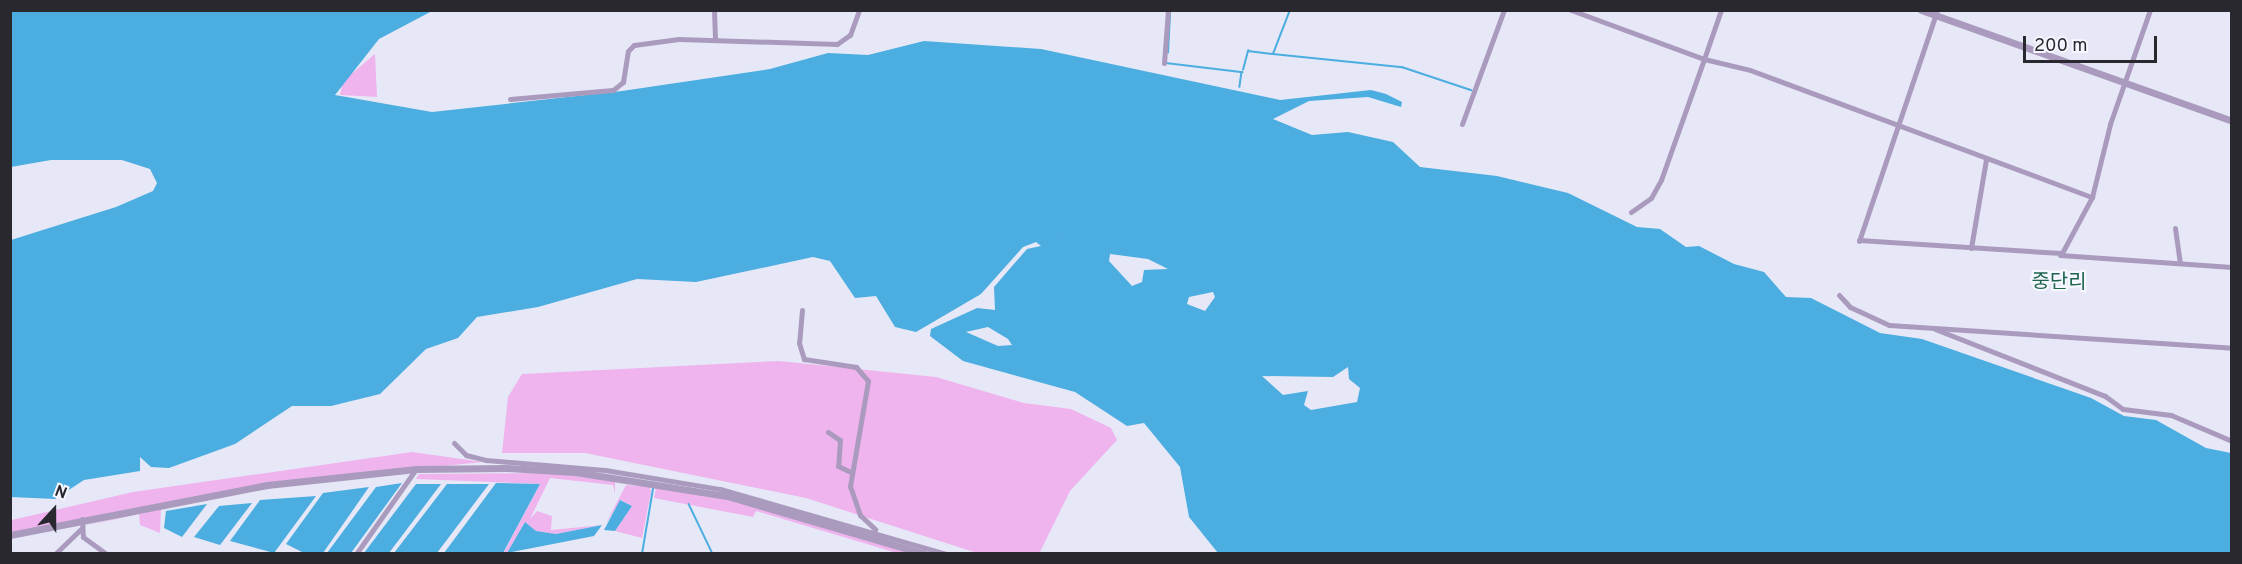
<!DOCTYPE html>
<html>
<head>
<meta charset="utf-8">
<style>
	body { margin:0 }
	#map { position:relative; width:2242px; height:564px; overflow:hidden; background:#e6e8f7; font-family:Overpass,"Noto Sans KR",sans-serif }
	div>[style] { position:absolute }
	[style*='--x'] { left:calc(var(--x)*1px); top:calc(var(--y)*1px); width:calc(var(--w)*1px); rotate:calc(var(--a)*1deg) }
	.green>* { inset:0; background:#efb4ee }
	.water>* { inset:0; background:#4cade0 }
	.stream>* { height:1.5px; margin:-0.75px; padding:0 0.75px; transform-origin:0.75px; border-radius:0.75px; background:#4cade0 }
	.minor>* { height:5px; margin:-2.5px; padding:0 2.5px; transform-origin:2.5px; border-radius:2.5px; background:#aa9bbe }
	.tertiary>* { height:7px; margin:-3.5px; padding:0 3.5px; transform-origin:3.5px; border-radius:3.5px; background:#aa9bbe }
	span { translate:-50% -50%; white-space:nowrap; text-align:center; line-height:1.15; -webkit-text-stroke:4.5px #f5f6ff; paint-order:stroke }
	.quarter-label { font-size:20px; color:#1e644b }
	.frame { position:absolute; inset:0; border:12px solid #28282e; pointer-events:none }
	.north { position:absolute; left:24px; top:480px; width:60px; height:60px; -webkit-text-stroke:4px #f5f6ff; paint-order:stroke; rotate:21deg; font-size:16px; font-weight:700; line-height:24px; text-align:center; color:#28282e }
	.north::after { content:''; display:block; margin:auto; width:21px; height:27px; background:#28282e; clip-path:polygon(50% 0,100% 100%,50% 72%,0 100%) }
	.scale { position:absolute; left:2023px; top:36px; width:134px; height:27px; box-sizing:border-box; border:3px solid #28282e; border-top:0; padding-left:8px; font-size:18px; line-height:21px; white-space:nowrap; color:#28282e; -webkit-text-stroke:4px #f5f6ff; paint-order:stroke }
</style>
</head>
<body>
<div id="map">
	<div class="green">
		<div style="clip-path:polygon(375px 54px,377px 97px,340px 95px,343px 81px)"></div>
		<div style="clip-path:polygon(779px 361px,936px 377px,1024px 403px,1071px 409px,1111px 428px,1117px 440px,1070px 491px,1039px 554px,977px 553px,806px 498px,585px 453px,502px 453px,508px 397px,522px 374px)"></div>
		<div style="clip-path:polygon(412px 452px,483px 462px,263px 484px,11px 533px,12px 520px,133px 492px)"></div>
		<div style="clip-path:polygon(551px 473px,615px 481px,615px 494px,613px 485px,550px 478px,530px 519px,537px 511px,552px 516px,551px 530px,602px 525px,556px 534px,536px 531px,525px 522px,507px 553px,503px 554px,540px 484px,416px 479px,419px 474px)"></div>
		<div style="clip-path:polygon(626px 485px,650px 487px,651px 492px,642px 538px,615px 531px,632px 506px,621px 500px,605px 525px)"></div>
		<div style="clip-path:polygon(656px 487px,729px 499px,916px 553px,897px 553px,756px 511px,753px 517px,654px 498px)"></div>
		<div style="clip-path:polygon(161px 507px,160px 533px,140px 525px,139px 514px,85px 526px)"></div>
	</div>
	<div class="water">
		<div style="clip-path:polygon(evenodd,434px 10px,379px 39px,335px 95px,432px 112px,622px 91px,770px 69px,828px 53px,868px 55px,924px 41px,1041px 49px,1280px 100px,1371px 90px,1386px 94px,1402px 102px,1401px 107px,1368px 97px,1309px 101px,1273px 119px,1312px 135px,1348px 132px,1393px 142px,1420px 167px,1497px 176px,1568px 193px,1637px 227px,1660px 229px,1686px 247px,1699px 246px,1734px 264px,1764px 272px,1786px 297px,1811px 298px,1880px 333px,1922px 339px,2091px 398px,2124px 416px,2156px 420px,2206px 448px,2231px 453px,2232px 553px,1218px 553px,1189px 517px,1180px 467px,1144px 423px,1127px 426px,1075px 392px,963px 361px,930px 336px,931px 329px,977px 308px,995px 310px,994px 287px,1027px 249px,1041px 246px,1036px 242px,1023px 247px,981px 294px,916px 332px,895px 327px,876px 296px,855px 298px,830px 261px,813px 257px,696px 282px,637px 279px,538px 307px,477px 317px,458px 338px,426px 349px,380px 394px,331px 406px,292px 406px,235px 444px,169px 468px,151px 467px,140px 457px,140px 471px,84px 480px,55px 499px,11px 497px,11px 240px,116px 207px,153px 191px,157px 183px,150px 169px,122px 160px,51px 160px,11px 167px,11px 11px,434px 10px,1110px 254px,1148px 259px,1168px 269px,1144px 270px,1142px 282px,1132px 286px,1109px 261px,1110px 254px,434px 10px,1213px 292px,1215px 297px,1205px 311px,1187px 304px,1189px 297px,1213px 292px,434px 10px,988px 327px,1008px 339px,1012px 345px,998px 346px,966px 332px,988px 327px,434px 10px,1348px 367px,1349px 379px,1360px 388px,1357px 402px,1311px 410px,1304px 405px,1308px 391px,1283px 395px,1262px 376px,1333px 377px,1348px 367px)"></div>
		<div style="clip-path:polygon(402px 483px,351px 553px,327px 553px,376px 487px)"></div>
		<div style="clip-path:polygon(496px 483px,540px 484px,503px 553px,444px 553px)"></div>
		<div style="clip-path:polygon(416px 484px,441px 484px,389px 553px,364px 553px)"></div>
		<div style="clip-path:polygon(447px 484px,489px 484px,437px 553px,394px 553px)"></div>
		<div style="clip-path:polygon(369px 487px,323px 553px,304px 553px,286px 544px,323px 493px)"></div>
		<div style="clip-path:polygon(316px 496px,274px 553px,230px 541px,260px 500px)"></div>
		<div style="clip-path:polygon(620px 500px,632px 506px,615px 531px,604px 530px)"></div>
		<div style="clip-path:polygon(252px 503px,220px 545px,194px 537px,219px 506px)"></div>
		<div style="clip-path:polygon(207px 504px,182px 537px,164px 528px,166px 511px)"></div>
		<div style="clip-path:polygon(525px 522px,536px 531px,556px 534px,602px 525px,594px 536px,507px 553px)"></div>
	</div>
	<div class="stream">
		<div style="--x:1168;--y:53;--w:40;--a:-87.1"></div>
		<div style="--x:1273;--y:54;--w:130;--a:5.8"></div>
		<div style="--x:1402;--y:67;--w:73;--a:18.4"></div>
		<div style="--x:1166;--y:63;--w:77;--a:6.8"></div>
		<div style="--x:1242;--y:72;--w:15;--a:98"></div>
		<div style="--x:1243;--y:70;--w:20;--a:-75"></div>
		<div style="--x:1248;--y:51;--w:25;--a:7"></div>
		<div style="--x:1273;--y:54;--w:47;--a:-68.9"></div>
		<div style="--x:689;--y:504;--w:55;--a:64.4"></div>
		<div style="--x:642;--y:554;--w:66;--a:-80.4"></div>
	</div>
	<div class="minor">
		<div style="--x:714;--y:10;--w:30;--a:88"></div>
		<div style="--x:1571;--y:10;--w:142;--a:20.2"></div>
		<div style="--x:1704;--y:59;--w:52;--a:-70.9"></div>
		<div style="--x:1164;--y:63;--w:53;--a:-85.7"></div>
		<div style="--x:510;--y:99;--w:103;--a:-5"></div>
		<div style="--x:613;--y:90;--w:13;--a:-39"></div>
		<div style="--x:623;--y:82;--w:31;--a:-81"></div>
		<div style="--x:628;--y:51;--w:8;--a:-45"></div>
		<div style="--x:634;--y:45;--w:45;--a:-7.6"></div>
		<div style="--x:679;--y:39;--w:158;--a:1.8"></div>
		<div style="--x:837;--y:44;--w:16;--a:-35"></div>
		<div style="--x:850;--y:35;--w:27;--a:-70"></div>
		<div style="--x:1462;--y:124;--w:121;--a:-69.8"></div>
		<div style="--x:1631;--y:212;--w:24;--a:-35"></div>
		<div style="--x:1651;--y:198;--w:21;--a:-61"></div>
		<div style="--x:1661;--y:180;--w:128;--a:-70.4"></div>
		<div style="--x:1704;--y:59;--w:47;--a:13.4"></div>
		<div style="--x:1750;--y:70;--w:365;--a:20.4"></div>
		<div style="--x:2175;--y:228;--w:35;--a:82"></div>
		<div style="--x:1859;--y:240;--w:203;--a:3.7"></div>
		<div style="--x:2062;--y:253;--w:64;--a:-61.8"></div>
		<div style="--x:2092;--y:197;--w:75;--a:-76.1"></div>
		<div style="--x:2110;--y:124;--w:121;--a:-70.7"></div>
		<div style="--x:1859;--y:241;--w:244;--a:-71.3"></div>
		<div style="--x:1971;--y:248;--w:90;--a:-80.4"></div>
		<div style="--x:2060;--y:255;--w:172;--a:4"></div>
		<div style="--x:1839;--y:295;--w:16;--a:47"></div>
		<div style="--x:1850;--y:307;--w:43;--a:24.8"></div>
		<div style="--x:1889;--y:325;--w:344;--a:3.8"></div>
		<div style="--x:802;--y:310;--w:33;--a:95"></div>
		<div style="--x:799;--y:343;--w:17;--a:73"></div>
		<div style="--x:804;--y:359;--w:53;--a:8.7"></div>
		<div style="--x:856;--y:367;--w:18;--a:49"></div>
		<div style="--x:868;--y:381;--w:107;--a:99.7"></div>
		<div style="--x:850;--y:486;--w:31;--a:71"></div>
		<div style="--x:860;--y:515;--w:21;--a:43"></div>
		<div style="--x:1935;--y:329;--w:183;--a:21.5"></div>
		<div style="--x:2105;--y:396;--w:22;--a:36"></div>
		<div style="--x:2123;--y:409;--w:48;--a:7.1"></div>
		<div style="--x:2171;--y:415;--w:66;--a:23.1"></div>
		<div style="--x:828;--y:432;--w:14;--a:34"></div>
		<div style="--x:840;--y:440;--w:26;--a:94"></div>
		<div style="--x:838;--y:466;--w:14;--a:25"></div>
		<div style="--x:454;--y:443;--w:17;--a:45"></div>
		<div style="--x:466;--y:455;--w:21;--a:14"></div>
		<div style="--x:486;--y:460;--w:119;--a:4.8"></div>
		<div style="--x:605;--y:470;--w:117;--a:9.4"></div>
		<div style="--x:720;--y:489;--w:236;--a:16"></div>
		<div style="--x:82;--y:519;--w:18;--a:87"></div>
		<div style="--x:83;--y:537;--w:29;--a:36"></div>
		<div style="--x:55;--y:554;--w:36;--a:-44"></div>
		<div style="--x:356;--y:554;--w:104;--a:-54.8"></div>
	</div>
	<div class="tertiary">
		<div style="--x:1921;--y:10;--w:330;--a:19.6"></div>
		<div style="--x:10;--y:535;--w:262;--a:-11"></div>
		<div style="--x:267;--y:485;--w:150;--a:-6.1"></div>
		<div style="--x:416;--y:469;--w:90;--a:-0.6"></div>
		<div style="--x:506;--y:468;--w:69;--a:3.3"></div>
		<div style="--x:575;--y:472;--w:154;--a:9"></div>
		<div style="--x:727;--y:496;--w:206;--a:16.3"></div>
	</div>
	<div class="quarter-label">
		<span style="left:2059px;top:283px">중단리</span>
	</div>
	<div class="frame"></div>
	<div class="north">N</div>
	<div class="scale">200 m</div>
</div>
</body>
</html>
